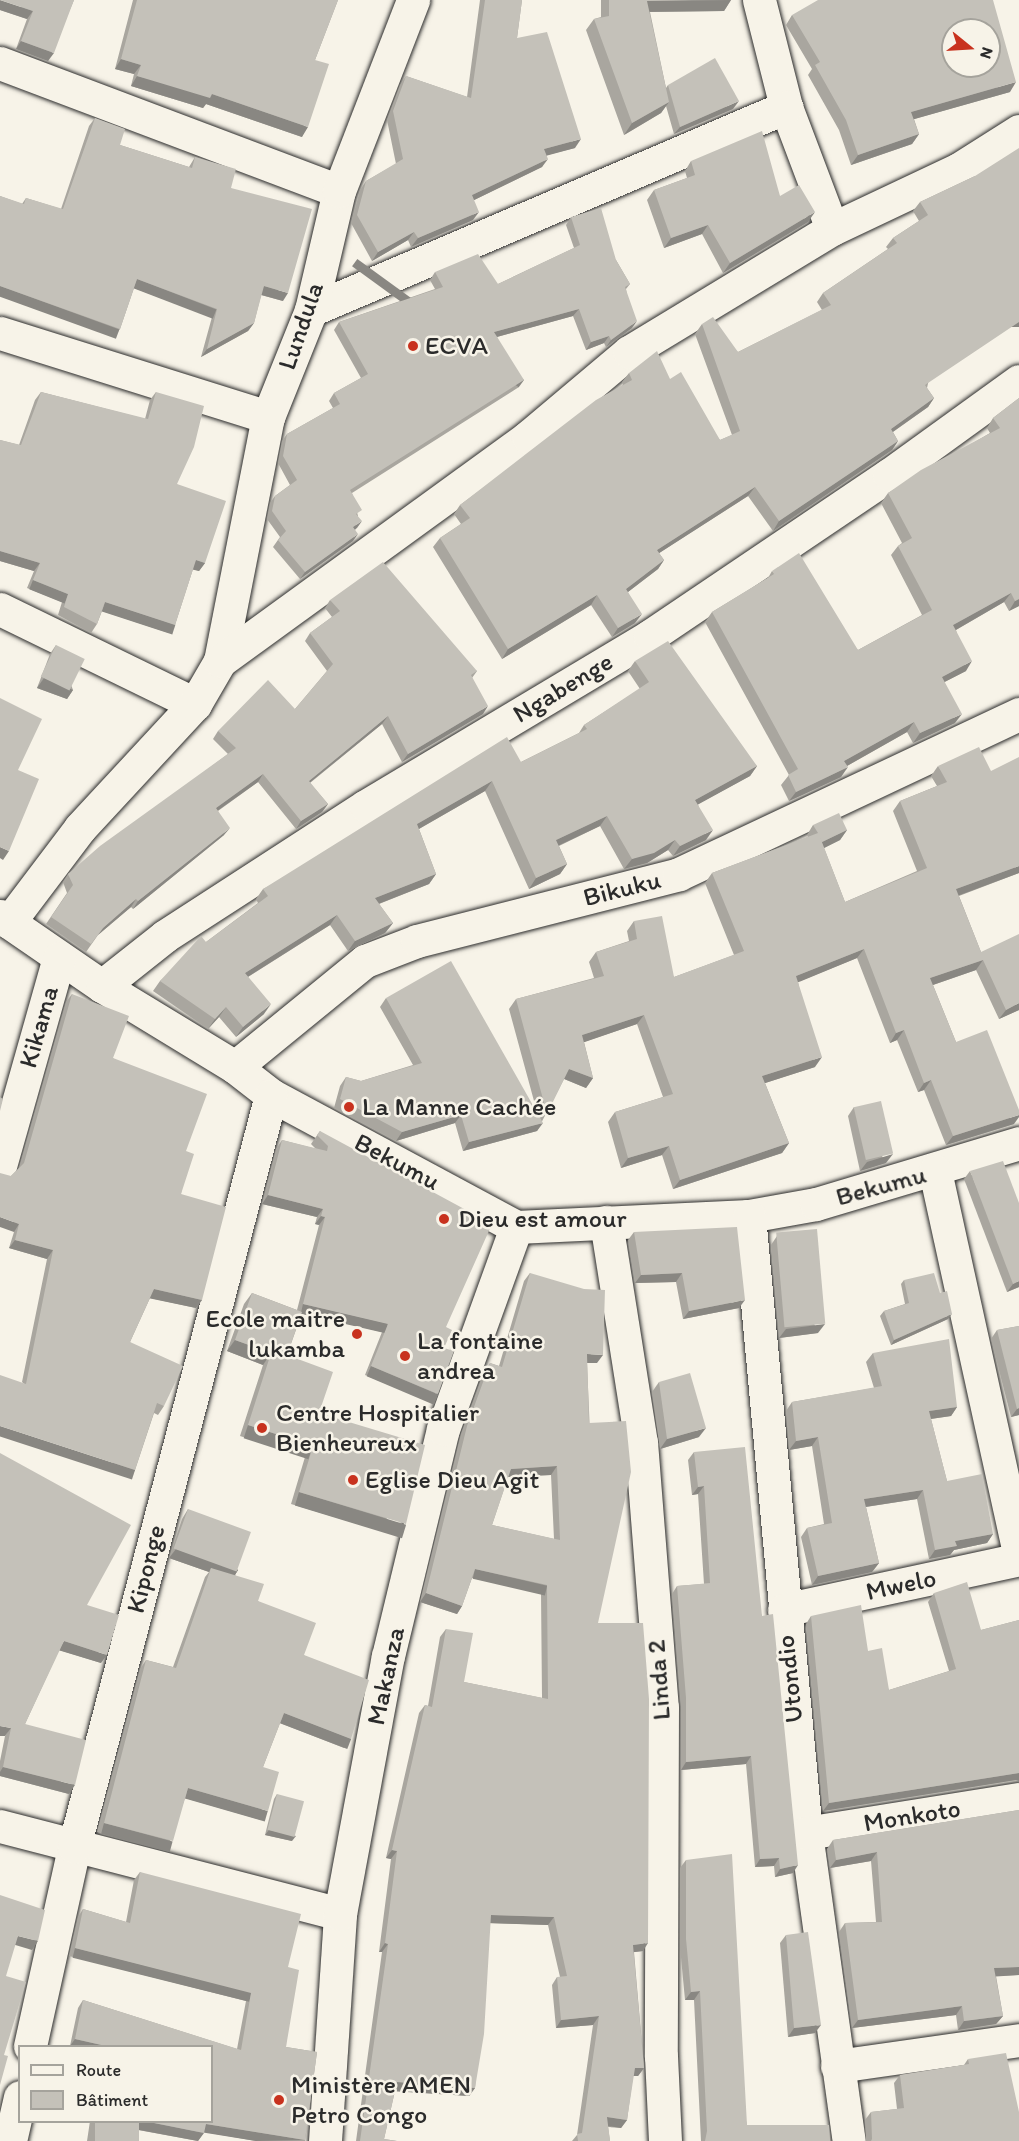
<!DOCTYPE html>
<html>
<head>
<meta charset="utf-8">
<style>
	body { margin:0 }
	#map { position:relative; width:1019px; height:2141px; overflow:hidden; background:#f7f3e8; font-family:Itim,sans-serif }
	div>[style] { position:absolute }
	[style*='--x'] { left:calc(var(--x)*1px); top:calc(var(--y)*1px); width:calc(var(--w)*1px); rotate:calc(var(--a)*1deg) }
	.roads { filter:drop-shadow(0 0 2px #2b2b2b) drop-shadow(0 0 2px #2b2b2b) }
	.minor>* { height:33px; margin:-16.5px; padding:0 16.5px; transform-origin:16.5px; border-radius:16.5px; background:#f7f3e8 }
	.wall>* { inset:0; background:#a9a69f }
	.shaded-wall>* { inset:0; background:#898782; transform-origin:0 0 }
	.building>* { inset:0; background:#c4c1b9; transform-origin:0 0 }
	.dots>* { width:16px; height:16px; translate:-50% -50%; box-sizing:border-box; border:3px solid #f7f3e8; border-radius:50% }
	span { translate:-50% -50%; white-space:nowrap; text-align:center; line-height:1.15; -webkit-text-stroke:5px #f7f3e8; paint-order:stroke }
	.street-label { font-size:26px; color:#2b2b2b }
	.poi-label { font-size:26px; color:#2b2b2b }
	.left { translate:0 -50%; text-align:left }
	.right { translate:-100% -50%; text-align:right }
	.legend { position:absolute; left:18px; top:2045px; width:195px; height:78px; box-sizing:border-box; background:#f7f3e8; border:2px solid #a5a39c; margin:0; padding:8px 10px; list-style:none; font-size:18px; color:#2b2b2b }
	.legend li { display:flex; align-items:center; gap:12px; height:30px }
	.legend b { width:30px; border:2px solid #a5a39c }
	.north { position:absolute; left:941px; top:18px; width:60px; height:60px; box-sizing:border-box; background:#f7f3e8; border:2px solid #a5a39c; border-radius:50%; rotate:108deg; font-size:16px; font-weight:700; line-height:24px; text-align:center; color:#2b2b2b }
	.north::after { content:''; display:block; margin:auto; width:21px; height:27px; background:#c8321e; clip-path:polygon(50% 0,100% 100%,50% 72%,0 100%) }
</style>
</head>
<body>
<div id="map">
	<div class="roads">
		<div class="minor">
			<div style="--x:759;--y:0;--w:110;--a:75.8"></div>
			<div style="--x:786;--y:107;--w:130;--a:69.3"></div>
			<div style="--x:0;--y:63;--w:362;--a:20.7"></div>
			<div style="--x:311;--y:310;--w:517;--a:-23.14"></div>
			<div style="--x:0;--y:333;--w:281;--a:17.4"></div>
			<div style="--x:0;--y:609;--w:217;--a:26"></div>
			<div style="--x:220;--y:661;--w:249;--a:-78.9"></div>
			<div style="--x:268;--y:417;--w:115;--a:-68.1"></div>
			<div style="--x:311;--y:310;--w:122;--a:-76.8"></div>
			<div style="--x:339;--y:191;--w:205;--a:-68.8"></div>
			<div style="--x:0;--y:916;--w:124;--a:34.5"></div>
			<div style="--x:102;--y:986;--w:156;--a:31.3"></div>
			<div style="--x:235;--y:1067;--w:46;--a:37.9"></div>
			<div style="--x:271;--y:1095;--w:278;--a:28.3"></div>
			<div style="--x:516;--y:1227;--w:233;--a:-2.7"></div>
			<div style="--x:749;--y:1216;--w:68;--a:-10.2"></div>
			<div style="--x:816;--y:1204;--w:212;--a:-16.7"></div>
			<div style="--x:9;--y:922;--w:118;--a:-52.9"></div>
			<div style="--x:80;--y:828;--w:169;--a:-47.2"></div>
			<div style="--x:195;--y:704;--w:50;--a:-59.8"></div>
			<div style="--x:220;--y:661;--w:381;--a:-36"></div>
			<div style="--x:528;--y:437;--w:132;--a:-40.1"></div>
			<div style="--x:629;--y:352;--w:237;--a:-31.2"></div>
			<div style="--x:832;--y:229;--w:140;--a:-25.3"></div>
			<div style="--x:959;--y:169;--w:71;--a:-32.3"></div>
			<div style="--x:102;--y:986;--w:80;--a:-38.4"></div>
			<div style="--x:165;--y:936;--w:239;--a:-32.9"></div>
			<div style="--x:366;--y:806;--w:331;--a:-30.9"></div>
			<div style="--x:650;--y:636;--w:288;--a:-34"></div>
			<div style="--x:889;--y:475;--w:160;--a:-35.9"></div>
			<div style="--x:235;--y:1067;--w:168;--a:-39.2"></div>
			<div style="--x:365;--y:961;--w:56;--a:-21"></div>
			<div style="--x:417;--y:941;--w:270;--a:-14.3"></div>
			<div style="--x:679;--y:874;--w:376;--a:-25.2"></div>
			<div style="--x:0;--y:1166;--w:216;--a:-74.2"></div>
			<div style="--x:935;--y:1171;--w:390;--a:77.6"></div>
			<div style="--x:749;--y:1216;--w:620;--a:84.72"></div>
			<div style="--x:806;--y:1833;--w:311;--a:82.1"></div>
			<div style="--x:606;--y:1222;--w:223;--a:81"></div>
			<div style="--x:641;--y:1442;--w:266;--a:85.5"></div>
			<div style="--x:662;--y:1707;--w:349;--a:90.2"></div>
			<div style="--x:661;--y:2056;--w:85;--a:87.3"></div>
			<div style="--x:784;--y:1610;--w:240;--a:-12.2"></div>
			<div style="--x:0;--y:1826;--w:351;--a:14.5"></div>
			<div style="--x:806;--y:1833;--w:216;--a:-9.1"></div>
			<div style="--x:30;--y:2046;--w:204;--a:-77.5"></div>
			<div style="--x:74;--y:1847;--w:777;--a:-75.32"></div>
			<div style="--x:837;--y:2066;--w:184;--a:-8.1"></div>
			<div style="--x:10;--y:2141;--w:45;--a:-77.2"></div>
			<div style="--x:325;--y:2141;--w:227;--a:-86.2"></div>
			<div style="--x:340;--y:1914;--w:262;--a:-79.5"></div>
			<div style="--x:388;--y:1656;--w:234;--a:-76.4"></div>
			<div style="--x:443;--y:1429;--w:215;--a:-70.1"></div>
		</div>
	</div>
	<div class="wall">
		<div style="clip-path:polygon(74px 0,48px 61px,16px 49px,27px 19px,0 10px)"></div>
		<div style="clip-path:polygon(133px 0,338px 0,315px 60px,302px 137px,206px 104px,203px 108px,131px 86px,134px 74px,115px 69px)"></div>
		<div style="clip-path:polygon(480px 0,522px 0,517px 38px,575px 148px,547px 155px,542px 167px,474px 200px,473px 220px,411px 247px,408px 240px,372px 261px,351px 223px,360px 190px,366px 181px,396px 164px,387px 120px,400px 85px,406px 76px,467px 97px)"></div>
		<div style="clip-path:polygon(601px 0,731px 0,724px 11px,650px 12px,666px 88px,668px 85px,733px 109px,674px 134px,666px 106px,661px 113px,624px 135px,586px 30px,594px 19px,601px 17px)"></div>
		<div style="clip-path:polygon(792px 15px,1010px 92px,914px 119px,919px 134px,912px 144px,851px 165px,839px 130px,808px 75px,812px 69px,786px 25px)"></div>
		<div style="clip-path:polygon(95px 118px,120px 145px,189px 167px,195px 157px,231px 188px,283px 301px,261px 295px,254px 323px,248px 331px,201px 357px,212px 317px,134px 288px,120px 329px,114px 337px,0 296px,0 196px,22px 204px,26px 198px,61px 209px,89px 126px)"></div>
		<div style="clip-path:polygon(691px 161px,780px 196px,808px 222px,723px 273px,702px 234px,664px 248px,647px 200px,654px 190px,687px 178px,685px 171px)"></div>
		<div style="clip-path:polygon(975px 176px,927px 388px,934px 398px,928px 407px,893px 432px,898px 441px,892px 450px,773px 531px,748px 496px,659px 553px,664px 560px,658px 569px,628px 592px,635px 623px,612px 637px,591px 605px,502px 659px,433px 547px,440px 538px,461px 524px,454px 514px,460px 505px,623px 385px,622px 382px,629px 373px,670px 379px,720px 440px,732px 435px,695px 334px,702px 324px,738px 352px,822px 310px,817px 302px,823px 293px,888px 249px,886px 247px,893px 238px,919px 221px,913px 211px,920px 202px)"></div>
		<div style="clip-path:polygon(571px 217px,616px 260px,630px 284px,626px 289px,632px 328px,606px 347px,604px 343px,586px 350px,573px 316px,497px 337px,519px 387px,352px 493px,358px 516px,353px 541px,300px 579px,273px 547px,280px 537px,267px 519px,270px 503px,275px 496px,290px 485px,278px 463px,282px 441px,287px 434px,333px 408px,329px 401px,334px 393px,361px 378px,334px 330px,339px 322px,435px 289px,430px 280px,435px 272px,498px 284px,574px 248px,566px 225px)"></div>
		<div style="clip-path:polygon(41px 392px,145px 419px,150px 400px,156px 392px,177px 484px,205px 563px,199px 571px,193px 569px,175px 625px,169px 633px,102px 611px,97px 624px,91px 633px,58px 615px,62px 602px,27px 588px,34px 571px,0 561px,0 440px,19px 445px,35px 400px)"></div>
		<div style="clip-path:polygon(1019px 398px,1019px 606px,1009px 611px,1004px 602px,956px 630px,966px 671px,944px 682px,955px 723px,913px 743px,907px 732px,847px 766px,841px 777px,789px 801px,781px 785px,789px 775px,705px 622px,712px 612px,768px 578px,772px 571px,858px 650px,922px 615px,891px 555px,898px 546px,902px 543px,881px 503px,888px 493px,990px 433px,987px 428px,993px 418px)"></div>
		<div style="clip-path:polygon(330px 600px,477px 671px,472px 678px,483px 714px,402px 762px,382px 724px,310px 783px,328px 804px,322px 812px,296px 829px,258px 782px,218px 811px,224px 835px,133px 909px,131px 907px,98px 935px,86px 952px,46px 924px,67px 893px,63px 882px,68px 874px,228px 754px,213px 739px,218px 731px,295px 709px,327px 671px,305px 641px,310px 633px,332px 617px,325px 608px)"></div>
		<div style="clip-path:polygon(56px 645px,73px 690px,67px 699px,37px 688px,50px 654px)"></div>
		<div style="clip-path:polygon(635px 661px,757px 766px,750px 776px,698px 804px,706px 840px,673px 856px,668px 850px,647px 863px,624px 869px,600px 826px,559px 846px,567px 864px,560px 874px,529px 889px,485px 791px,419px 829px,436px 874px,429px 884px,379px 904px,393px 923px,385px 933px,348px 951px,330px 925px,248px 977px,264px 1014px,236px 1037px,219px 1017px,208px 1029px,153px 991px,160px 981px,206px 942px,258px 903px,256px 899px,263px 889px,521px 762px,579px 733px,584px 725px,640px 689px,628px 671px)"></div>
		<div style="clip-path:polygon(938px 766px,1019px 873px,959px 896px,981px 952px,1019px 1010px,999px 1019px,976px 970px,933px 985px,956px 1042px,1014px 1124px,946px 1145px,924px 1090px,918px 1092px,897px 1040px,890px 1043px,857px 958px,798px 982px,815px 1067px,765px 1083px,789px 1143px,782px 1153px,673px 1189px,662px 1155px,621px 1168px,608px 1122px,615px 1112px,663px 1097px,637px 1024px,584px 1042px,593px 1078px,586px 1088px,564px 1079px,537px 1131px,463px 1151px,455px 1123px,396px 1141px,334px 1108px,340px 1086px,346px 1077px,361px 1081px,413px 1065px,380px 1007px,386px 998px,537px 1112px,509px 1009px,516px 999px,594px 978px,589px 962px,596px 952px,629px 941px,627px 931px,634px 921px,674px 977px,734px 955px,705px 883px,712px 873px,808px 837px,807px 835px,813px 825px,847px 830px,840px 840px,824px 848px,845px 902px,917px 871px,893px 811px,900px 801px,937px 786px,931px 776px)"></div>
		<div style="clip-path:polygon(72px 994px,113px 1058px,186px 1151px,181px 1194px,202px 1300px,196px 1308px,150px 1298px,130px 1342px,164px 1406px,158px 1415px,154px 1413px,135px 1470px,130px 1478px,22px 1382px,47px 1259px,9px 1248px,14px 1232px,11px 1176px,19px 1168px,66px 1002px)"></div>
		<div style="clip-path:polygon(854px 1107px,886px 1163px,860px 1171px,848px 1116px)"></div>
		<div style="clip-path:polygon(320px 1131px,446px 1327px,444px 1348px,433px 1403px,365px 1375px,382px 1332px,302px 1313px,287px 1355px,319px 1413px,398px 1536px,291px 1504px,305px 1457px,240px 1436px,263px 1365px,227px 1351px,244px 1304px,252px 1293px,297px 1310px,319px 1225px,315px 1224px,317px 1217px,262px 1204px,276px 1149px,282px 1140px,316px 1149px,311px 1144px)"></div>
		<div style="clip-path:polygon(970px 1171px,1019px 1287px,1007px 1292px,964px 1179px)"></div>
		<div style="clip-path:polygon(634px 1232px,739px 1308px,683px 1319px,676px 1282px,635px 1283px,628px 1240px)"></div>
		<div style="clip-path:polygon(777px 1236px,818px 1333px,779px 1338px,771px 1245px)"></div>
		<div style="clip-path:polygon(evenodd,530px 1273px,597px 1363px,587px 1363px,598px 1623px,643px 1951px,634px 1952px,644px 2068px,638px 2076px,633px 2076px,627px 2120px,621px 2128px,608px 2127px,610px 2141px,572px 2141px,577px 2135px,593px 2025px,556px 2028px,552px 1985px,557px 1977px,560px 1977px,548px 1925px,490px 1923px,475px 2088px,469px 2096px,395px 2091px,384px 2139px,397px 2141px,356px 2141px,382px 1952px,379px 1952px,391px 1859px,386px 1858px,419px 1713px,425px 1705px,428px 1706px,440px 1637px,446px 1629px,464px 1682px,542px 1698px,541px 1593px,472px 1578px,462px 1606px,457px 1614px,420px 1602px,461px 1434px,484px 1372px,490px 1363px,499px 1366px,524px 1281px,530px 1273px,551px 1475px,554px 1539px,492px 1525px,508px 1477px,551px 1475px)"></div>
		<div style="clip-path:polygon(904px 1280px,948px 1319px,891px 1345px,880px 1316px,884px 1311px,905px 1304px,901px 1284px)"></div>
		<div style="clip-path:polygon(1019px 1326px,1019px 1415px,1011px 1417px,991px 1339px,997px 1330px)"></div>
		<div style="clip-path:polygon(873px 1353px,957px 1407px,951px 1416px,931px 1419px,947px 1481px,993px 1534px,987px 1543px,954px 1550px,950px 1555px,929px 1559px,917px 1499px,866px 1507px,879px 1563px,872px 1572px,812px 1585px,801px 1537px,807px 1528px,824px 1524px,812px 1446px,789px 1450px,786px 1411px,792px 1402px,874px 1388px,866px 1362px)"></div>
		<div style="clip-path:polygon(659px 1382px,699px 1437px,660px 1449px,652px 1392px)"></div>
		<div style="clip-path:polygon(694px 1452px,762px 1616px,793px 1873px,775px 1877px,774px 1866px,755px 1867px,746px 1764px,681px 1770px,681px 1706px,672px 1594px,677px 1586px,704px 1584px,698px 1494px,692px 1495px,688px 1460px)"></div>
		<div style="clip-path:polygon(188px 1509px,238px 1570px,235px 1575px,258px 1601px,304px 1655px,351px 1739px,344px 1748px,280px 1723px,263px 1767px,261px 1820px,185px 1798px,167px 1850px,97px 1832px,140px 1669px,146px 1660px,173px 1667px,205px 1577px,209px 1572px,169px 1558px,182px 1519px)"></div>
		<div style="clip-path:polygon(934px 1593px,981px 1630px,1019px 1620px,1019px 1781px,1016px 1780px,823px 1811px,806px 1624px,811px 1616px,868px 1651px,889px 1690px,949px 1671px,928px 1602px)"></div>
		<div style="clip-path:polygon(87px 1605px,101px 1663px,59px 1650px,25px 1724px,69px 1794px,0 1776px,0 1761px,5px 1736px)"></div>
		<div style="clip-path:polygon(277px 1794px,292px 1841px,265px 1835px,274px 1799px)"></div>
		<div style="clip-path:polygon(1019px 1810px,1019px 1975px,996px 1976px,1003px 2016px,996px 2024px,958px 2030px,956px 2015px,852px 2028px,839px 1932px,845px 1923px,876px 1922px,871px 1861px,830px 1868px,827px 1849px,833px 1840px)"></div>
		<div style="clip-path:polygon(686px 1860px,747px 2125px,830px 2141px,701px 2141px,694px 2000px,685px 2000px,680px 1947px,680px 1868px)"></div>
		<div style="clip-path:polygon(140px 1872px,288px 1967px,286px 2047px,317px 2052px,305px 2141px,256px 2141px,204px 2132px,198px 2141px,138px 2130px,137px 2141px,87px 2141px,90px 2121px,212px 2121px,212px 2046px,70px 2046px,78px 2008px,83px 2000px,237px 2049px,246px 2001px,69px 1956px,78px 1917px,83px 1909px,126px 1922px,134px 1880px)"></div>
		<div style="clip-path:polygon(786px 1935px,815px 2033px,788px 2037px,780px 1943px)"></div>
		<div style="clip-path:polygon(968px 2059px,1019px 2141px,866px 2141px,865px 2120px,871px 2112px,897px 2109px,894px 2083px,900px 2075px,964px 2065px)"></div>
	</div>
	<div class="shaded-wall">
		<div style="clip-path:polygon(0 0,33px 11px,27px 19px,0 10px)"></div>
		<div style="clip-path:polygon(731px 0,724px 11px,639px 12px,647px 1px)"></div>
		<div style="clip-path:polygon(21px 41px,54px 53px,48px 61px,16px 49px)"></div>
		<div style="clip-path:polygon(121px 59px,141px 65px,134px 74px,115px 69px)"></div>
		<div style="clip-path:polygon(137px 76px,212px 94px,308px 127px,302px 137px,206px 104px,203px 108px,131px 86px)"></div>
		<div style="clip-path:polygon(1016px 82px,1010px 92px,904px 122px,911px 112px)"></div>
		<div style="clip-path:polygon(739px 101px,733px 109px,674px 134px,680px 127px)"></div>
		<div style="clip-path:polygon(669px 102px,661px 113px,624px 135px,632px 123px)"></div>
		<div style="clip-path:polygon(919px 134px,912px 144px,851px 165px,858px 155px)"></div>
		<div style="clip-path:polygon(581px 139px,575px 148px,538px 158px,544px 149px)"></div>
		<div style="clip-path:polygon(548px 159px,542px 167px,466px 204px,472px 195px)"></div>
		<div style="clip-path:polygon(479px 212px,473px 220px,411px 247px,418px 238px)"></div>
		<div style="clip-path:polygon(815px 212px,808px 222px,723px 273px,730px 263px)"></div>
		<div style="clip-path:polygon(708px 225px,702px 234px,664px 248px,671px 238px)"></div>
		<div style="clip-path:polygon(414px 232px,408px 240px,372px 261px,378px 252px)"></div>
		<div style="left:137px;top:279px;width:85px;height:10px;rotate:21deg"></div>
		<div style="left:0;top:286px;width:127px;height:10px;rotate:20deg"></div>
		<div style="clip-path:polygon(264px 286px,288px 293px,283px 301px,258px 294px)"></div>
		<div style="clip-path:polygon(579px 309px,573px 316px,489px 339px,494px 332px)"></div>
		<div style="clip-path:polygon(637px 321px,632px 328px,606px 347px,611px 340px)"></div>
		<div style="left:1019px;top:322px;width:5px;height:113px;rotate:90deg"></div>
		<div style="clip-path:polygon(254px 323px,248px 331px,201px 357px,207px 349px)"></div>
		<div style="clip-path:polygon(609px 336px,604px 343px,586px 350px,591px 342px)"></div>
		<div style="left:524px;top:380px;width:9px;height:206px;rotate:126deg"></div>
		<div style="clip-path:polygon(934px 398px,928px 407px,884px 438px,891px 429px)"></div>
		<div style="clip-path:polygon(898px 441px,892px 450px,773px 531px,779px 521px)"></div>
		<div style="clip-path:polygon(755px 487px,748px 496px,650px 559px,657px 550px)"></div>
		<div style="clip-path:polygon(362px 521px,357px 528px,348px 535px,353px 527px)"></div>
		<div style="clip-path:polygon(358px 534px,353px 541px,300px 579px,305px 572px)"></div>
		<div style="clip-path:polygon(0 551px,40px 563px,34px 571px,0 561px)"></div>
		<div style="clip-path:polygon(196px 560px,205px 563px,199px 571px,190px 569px)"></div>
		<div style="clip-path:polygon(664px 560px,658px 569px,620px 598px,626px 589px)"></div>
		<div style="left:33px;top:580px;width:38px;height:10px;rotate:22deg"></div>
		<div style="clip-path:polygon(1011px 593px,1004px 602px,947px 635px,953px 625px)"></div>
		<div style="clip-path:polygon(597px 595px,591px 605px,502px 659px,508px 649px)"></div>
		<div style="clip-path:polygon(1019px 599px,1019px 606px,1009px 611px,1015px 601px)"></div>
		<div style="left:105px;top:602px;width:74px;height:10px;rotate:18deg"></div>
		<div style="clip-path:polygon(642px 614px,635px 623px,612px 637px,618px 628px)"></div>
		<div style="clip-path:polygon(972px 661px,966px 671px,935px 687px,942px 677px)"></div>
		<div style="clip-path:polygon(44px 678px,73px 690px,67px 699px,37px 688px)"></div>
		<div style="clip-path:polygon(488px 706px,483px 714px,402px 762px,408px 754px)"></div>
		<div style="clip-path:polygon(962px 714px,955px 723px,913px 743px,920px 733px)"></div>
		<div style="clip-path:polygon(388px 716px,382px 724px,303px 788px,309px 781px)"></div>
		<div style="clip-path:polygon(914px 722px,907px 732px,838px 771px,844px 761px)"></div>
		<div style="clip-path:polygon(757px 766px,750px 776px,688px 810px,695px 800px)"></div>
		<div style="clip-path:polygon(848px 767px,841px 777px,789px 801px,796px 792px)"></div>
		<div style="clip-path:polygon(263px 774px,258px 782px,210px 816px,216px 808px)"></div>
		<div style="clip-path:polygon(492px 781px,485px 791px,410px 834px,417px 824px)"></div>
		<div style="clip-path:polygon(328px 804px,322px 812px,296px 829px,301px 821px)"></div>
		<div style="clip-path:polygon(607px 816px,600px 826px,549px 850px,556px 840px)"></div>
		<div style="clip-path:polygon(230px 828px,224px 835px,133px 909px,138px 901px)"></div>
		<div style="clip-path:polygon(713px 830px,706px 840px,673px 856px,680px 846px)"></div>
		<div style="clip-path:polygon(847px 830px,840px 840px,816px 852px,822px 842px)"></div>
		<div style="clip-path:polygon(675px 840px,668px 850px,647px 863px,624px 869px,632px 859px)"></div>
		<div style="clip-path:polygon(0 847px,9px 851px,3px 860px,0 858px)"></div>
		<div style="clip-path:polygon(567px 864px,560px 874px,529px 889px,536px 878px)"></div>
		<div style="clip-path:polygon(1019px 866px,1019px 873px,949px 899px,956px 889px)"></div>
		<div style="clip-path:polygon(436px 874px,429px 884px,368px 908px,375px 898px)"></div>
		<div style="clip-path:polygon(136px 899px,131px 907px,98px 935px,103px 928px)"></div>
		<div style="clip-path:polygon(337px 915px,330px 925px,238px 983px,245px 973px)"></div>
		<div style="clip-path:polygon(393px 923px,385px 933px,348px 951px,355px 941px)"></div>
		<div style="clip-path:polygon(864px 949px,857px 958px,789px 986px,796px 976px)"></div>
		<div style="clip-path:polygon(983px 960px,976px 970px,924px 988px,930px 978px)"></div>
		<div style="clip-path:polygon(1019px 1003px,1019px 1010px,999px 1019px,1006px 1010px)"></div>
		<div style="clip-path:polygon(271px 1004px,264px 1014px,236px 1037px,243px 1027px)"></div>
		<div style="clip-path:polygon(226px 1007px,219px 1017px,208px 1029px,215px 1019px)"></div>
		<div style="clip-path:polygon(644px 1015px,637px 1024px,576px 1045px,582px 1035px)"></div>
		<div style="clip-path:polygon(904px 1030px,897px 1040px,890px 1043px,896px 1033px)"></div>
		<div style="clip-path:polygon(822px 1057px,815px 1067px,756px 1086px,762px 1076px)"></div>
		<div style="clip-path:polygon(569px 1069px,593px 1078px,586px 1088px,562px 1078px)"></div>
		<div style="clip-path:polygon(931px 1080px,924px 1090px,918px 1092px,924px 1083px)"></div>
		<div style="clip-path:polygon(461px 1115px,455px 1123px,396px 1141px,402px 1132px)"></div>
		<div style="clip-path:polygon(1019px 1115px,1019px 1117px,1014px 1124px,946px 1145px,953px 1136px)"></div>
		<div style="clip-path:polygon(543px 1123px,537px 1131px,463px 1151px,469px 1142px)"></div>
		<div style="clip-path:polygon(789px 1143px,782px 1153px,673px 1189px,680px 1180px)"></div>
		<div style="clip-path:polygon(669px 1146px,662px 1155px,621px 1168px,628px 1158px)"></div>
		<div style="clip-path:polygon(893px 1154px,886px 1163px,860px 1171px,867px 1162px)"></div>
		<div style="clip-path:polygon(268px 1195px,323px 1209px,317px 1217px,262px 1204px)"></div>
		<div style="clip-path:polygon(321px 1216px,325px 1217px,319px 1225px,315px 1224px)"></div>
		<div style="clip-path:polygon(0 1217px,19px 1224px,14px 1232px,0 1227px)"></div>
		<div style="clip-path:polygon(15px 1240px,53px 1250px,47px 1259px,9px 1248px)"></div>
		<div style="clip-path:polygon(682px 1273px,676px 1282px,635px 1283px,641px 1275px)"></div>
		<div style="clip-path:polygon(1019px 1281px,1019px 1287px,1007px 1292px,1013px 1284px)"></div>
		<div style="clip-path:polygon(154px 1289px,202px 1300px,196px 1308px,148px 1298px)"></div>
		<div style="clip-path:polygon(745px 1300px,739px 1308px,683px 1319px,689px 1311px)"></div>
		<div style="left:303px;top:1304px;width:87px;height:10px;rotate:13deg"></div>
		<div style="clip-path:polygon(952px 1314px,948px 1319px,891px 1345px,894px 1340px)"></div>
		<div style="clip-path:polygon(825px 1324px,818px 1333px,779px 1338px,786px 1329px)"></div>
		<div style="clip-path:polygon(235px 1340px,271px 1353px,263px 1365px,227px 1351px)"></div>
		<div style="clip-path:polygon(587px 1354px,603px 1355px,597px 1363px,581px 1363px)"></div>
		<div style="left:371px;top:1366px;width:73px;height:11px;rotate:23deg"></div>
		<div style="clip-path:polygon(957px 1407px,951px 1416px,923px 1420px,929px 1411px)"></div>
		<div style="clip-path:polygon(1019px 1408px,1019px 1415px,1011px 1417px,1017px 1409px)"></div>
		<div style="left:248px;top:1425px;width:68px;height:14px;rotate:18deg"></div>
		<div style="left:0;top:1426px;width:142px;height:10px;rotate:18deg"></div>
		<div style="clip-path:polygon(706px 1428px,699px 1437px,660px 1449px,667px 1439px)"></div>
		<div style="clip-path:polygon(818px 1437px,812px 1446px,789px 1450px,796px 1441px)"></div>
		<div style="clip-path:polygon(557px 1466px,551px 1475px,505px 1477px,511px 1469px)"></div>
		<div style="clip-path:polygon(704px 1486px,698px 1494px,692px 1495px,698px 1487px)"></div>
		<div style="clip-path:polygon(923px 1490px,917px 1499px,858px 1508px,864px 1499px)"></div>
		<div style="left:299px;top:1492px;width:112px;height:14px;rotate:17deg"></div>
		<div style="clip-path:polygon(993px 1534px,987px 1543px,954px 1550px,950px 1555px,929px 1559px,935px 1550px,955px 1541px)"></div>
		<div style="clip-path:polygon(176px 1549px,238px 1570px,232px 1580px,211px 1568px,209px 1572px,169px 1558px)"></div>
		<div style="clip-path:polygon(879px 1563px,872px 1572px,812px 1585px,818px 1576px)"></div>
		<div style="left:475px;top:1569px;width:74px;height:10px;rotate:13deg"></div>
		<div style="clip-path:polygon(426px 1593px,462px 1606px,457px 1614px,420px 1602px)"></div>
		<div style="clip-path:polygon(64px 1641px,107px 1655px,101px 1663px,58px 1650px)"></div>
		<div style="left:284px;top:1713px;width:72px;height:11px;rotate:21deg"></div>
		<div style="clip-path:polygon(0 1726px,11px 1728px,5px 1736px,0 1736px)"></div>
		<div style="clip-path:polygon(751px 1756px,746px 1764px,681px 1770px,686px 1762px)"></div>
		<div style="clip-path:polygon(3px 1767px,75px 1785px,69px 1794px,0 1776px,0 1772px)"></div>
		<div style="clip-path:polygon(1019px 1773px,1019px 1781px,1016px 1780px,823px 1811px,829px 1803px)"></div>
		<div style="left:188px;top:1788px;width:83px;height:11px;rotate:16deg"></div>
		<div style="left:104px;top:1823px;width:71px;height:11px;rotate:15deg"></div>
		<div style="clip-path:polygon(269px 1830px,296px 1836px,292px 1841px,265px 1835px)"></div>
		<div style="clip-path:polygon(392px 1850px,397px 1851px,391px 1859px,386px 1858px)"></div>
		<div style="clip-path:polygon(877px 1852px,871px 1861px,830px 1868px,836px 1860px)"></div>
		<div style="clip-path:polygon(779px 1858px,774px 1866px,755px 1867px,760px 1859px)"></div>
		<div style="clip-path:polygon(798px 1865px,793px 1873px,775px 1877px,780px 1869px)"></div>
		<div style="clip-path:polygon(491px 1915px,554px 1917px,548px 1925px,485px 1923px)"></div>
		<div style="clip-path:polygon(18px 1936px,38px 1941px,32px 1950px,12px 1944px)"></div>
		<div style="clip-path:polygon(385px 1943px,388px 1944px,382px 1952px,379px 1952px)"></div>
		<div style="clip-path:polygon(648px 1943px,643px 1951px,627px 1953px,633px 1945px)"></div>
		<div style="left:75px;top:1948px;width:182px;height:10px;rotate:14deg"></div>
		<div style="clip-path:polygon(1019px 1967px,1019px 1975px,988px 1977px,994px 1968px)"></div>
		<div style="clip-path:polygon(700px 1991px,694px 2000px,685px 2000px,691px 1992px)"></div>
		<div style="clip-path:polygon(962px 2006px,956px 2015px,852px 2028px,858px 2020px)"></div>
		<div style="clip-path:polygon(599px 2016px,593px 2025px,556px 2028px,561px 2020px)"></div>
		<div style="clip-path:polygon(1003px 2016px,996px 2024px,958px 2030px,964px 2021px)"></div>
		<div style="clip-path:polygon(821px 2025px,815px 2033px,788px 2037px,794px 2028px)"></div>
		<div style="clip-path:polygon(75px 2039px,106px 2046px,70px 2046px)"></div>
		<div style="clip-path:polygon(635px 2068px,644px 2068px,638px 2076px,629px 2076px)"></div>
		<div style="clip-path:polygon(397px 2082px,475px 2088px,469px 2096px,391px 2091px)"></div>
		<div style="clip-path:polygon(607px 2117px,627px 2120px,621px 2128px,601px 2125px)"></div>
		<div style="clip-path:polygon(139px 2121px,144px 2121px,204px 2133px,198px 2141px,134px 2129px)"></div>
		<div style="clip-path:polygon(206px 2124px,305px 2140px,256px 2141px,200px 2132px)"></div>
	</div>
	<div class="building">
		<div style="clip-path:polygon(0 0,74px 0,54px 53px,21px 41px,33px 11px)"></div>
		<div style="clip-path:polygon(137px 0,338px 0,315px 60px,329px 64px,308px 127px,212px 94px,210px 98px,137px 76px,141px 65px,121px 59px)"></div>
		<div style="clip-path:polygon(485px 0,522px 0,517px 38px,547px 32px,581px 139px,544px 149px,548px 159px,472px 195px,479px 212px,418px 238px,414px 232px,378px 252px,357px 215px,366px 181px,403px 159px,393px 111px,406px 76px,471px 98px)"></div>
		<div style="clip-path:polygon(609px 0,692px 0,647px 1px,669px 102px,632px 123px,594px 19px,609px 16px)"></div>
		<div style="clip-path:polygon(evenodd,818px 0,993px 0,1016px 82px,911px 112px,919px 134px,858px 155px,846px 120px,815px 65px,820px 62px,792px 15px,818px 0,953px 30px,989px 30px,989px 66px,953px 66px,953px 30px)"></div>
		<div style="clip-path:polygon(715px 58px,739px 101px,680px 127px,668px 85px)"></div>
		<div style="clip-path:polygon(95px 118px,125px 129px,120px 145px,192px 168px,195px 157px,236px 169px,231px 188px,312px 209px,288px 293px,264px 286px,254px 323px,207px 349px,217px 309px,137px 279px,120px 329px,0 286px,0 196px,24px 204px,26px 198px,63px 209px)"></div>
		<div style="clip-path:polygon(762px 131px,780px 196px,799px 185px,815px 212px,730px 263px,708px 225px,671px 238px,654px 190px,695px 175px,691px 161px)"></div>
		<div style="clip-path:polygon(1019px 148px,1019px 322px,925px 385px,934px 398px,891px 429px,898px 441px,779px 521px,755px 487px,657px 550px,664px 560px,626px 589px,642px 614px,618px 628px,597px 595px,508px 649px,440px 538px,470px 518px,460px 505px,596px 400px,632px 380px,629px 373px,657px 351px,670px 379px,681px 372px,720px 440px,740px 431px,702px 324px,713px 317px,738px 352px,831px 305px,823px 293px,897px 243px,893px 238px,928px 215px,920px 202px,975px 176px)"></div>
		<div style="clip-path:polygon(601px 208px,616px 260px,630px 284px,625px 287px,637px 321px,611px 340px,609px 336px,591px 342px,579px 309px,494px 332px,524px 380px,350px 490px,362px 510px,356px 514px,362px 521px,353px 527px,358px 534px,305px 572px,278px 540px,286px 531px,272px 511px,275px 496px,297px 480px,283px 456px,287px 434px,340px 404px,334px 393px,368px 374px,339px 322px,443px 287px,435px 272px,478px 254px,498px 284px,580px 245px,571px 217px)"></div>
		<div style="clip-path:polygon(41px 392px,148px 419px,156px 392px,204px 406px,194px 447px,177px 484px,226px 501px,205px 563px,196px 560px,175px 625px,105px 602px,97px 624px,64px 607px,68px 594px,33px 580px,40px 563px,0 551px,0 440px,21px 445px)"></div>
		<div style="clip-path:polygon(1019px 398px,1019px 599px,1015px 601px,1011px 593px,953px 625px,972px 661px,942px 677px,962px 714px,920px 733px,914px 722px,844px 761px,848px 767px,796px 792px,788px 775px,798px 769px,712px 612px,774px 574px,772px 571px,799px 553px,858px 650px,932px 610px,898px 546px,912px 538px,888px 493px,921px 470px,1000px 428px,993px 418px)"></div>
		<div style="clip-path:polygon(383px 562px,477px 671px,471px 675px,488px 706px,408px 754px,388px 716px,309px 781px,328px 804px,301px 821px,263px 774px,216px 808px,230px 828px,138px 901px,136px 899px,103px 928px,91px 944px,51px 917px,73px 885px,68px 874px,100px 846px,236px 748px,218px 731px,268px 680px,295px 709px,333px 664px,310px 633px,340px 611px,330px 600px)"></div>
		<div style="clip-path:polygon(668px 641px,757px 766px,695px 800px,713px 830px,680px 846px,675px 840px,654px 853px,632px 859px,607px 816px,556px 840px,567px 864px,536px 878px,492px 781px,417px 824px,436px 874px,375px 898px,393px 923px,355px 941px,337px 915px,245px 973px,271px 1004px,243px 1027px,226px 1007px,215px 1019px,160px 981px,201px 936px,206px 942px,268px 896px,263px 889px,507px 737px,521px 762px,587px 729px,584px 725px,649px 682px,635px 661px)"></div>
		<div style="left:56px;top:645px;width:32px;height:35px;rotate:26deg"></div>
		<div style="clip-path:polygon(0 698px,42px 719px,18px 770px,39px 779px,9px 851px,0 847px)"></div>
		<div style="clip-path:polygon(979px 747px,991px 771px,1019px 757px,1019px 866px,956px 889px,981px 952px,1019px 934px,1019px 1003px,1006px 1010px,983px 960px,930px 978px,956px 1042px,987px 1030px,1019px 1110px,1019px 1115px,953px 1136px,931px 1080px,924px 1083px,904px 1030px,896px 1033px,864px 949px,796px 976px,822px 1057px,762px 1076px,789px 1143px,680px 1180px,669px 1146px,628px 1158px,615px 1112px,673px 1094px,644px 1015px,582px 1035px,593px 1078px,569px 1069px,547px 1114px,516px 999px,604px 976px,596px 952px,637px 939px,634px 921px,662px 916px,674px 977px,744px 951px,712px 873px,818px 833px,813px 825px,839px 813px,847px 830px,822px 842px,820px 837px,845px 902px,927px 868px,900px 801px,947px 782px,938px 766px)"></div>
		<div style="clip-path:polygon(451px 961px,543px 1123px,469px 1142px,461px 1115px,402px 1132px,340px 1099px,346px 1077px,361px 1081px,422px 1063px,386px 998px)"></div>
		<div style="clip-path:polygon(72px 994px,129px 1016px,113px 1058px,207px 1094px,186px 1151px,194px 1154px,181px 1194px,226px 1207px,202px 1300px,154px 1289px,130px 1342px,183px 1366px,164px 1406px,157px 1403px,135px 1470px,0 1426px,0 1375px,26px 1384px,53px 1250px,15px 1240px,19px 1224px,0 1217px,0 1173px,11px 1176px,24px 1163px)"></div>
		<div style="clip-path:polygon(0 1097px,3px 1099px,0 1111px)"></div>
		<div style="left:881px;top:1101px;width:54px;height:28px;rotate:77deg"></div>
		<div style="clip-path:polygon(320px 1131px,492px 1224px,446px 1327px,452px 1330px,444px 1348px,454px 1351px,438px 1394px,371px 1366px,388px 1324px,303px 1304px,325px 1217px,321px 1216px,323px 1209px,268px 1195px,282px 1140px,327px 1151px,328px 1146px,317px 1135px)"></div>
		<div style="clip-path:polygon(1003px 1161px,1019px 1203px,1019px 1281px,1013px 1284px,970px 1171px)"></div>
		<div style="clip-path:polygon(737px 1227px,745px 1300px,689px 1311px,682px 1273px,641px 1275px,634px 1232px)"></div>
		<div style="left:817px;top:1229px;width:95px;height:41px;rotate:85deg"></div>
		<div style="clip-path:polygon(evenodd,530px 1273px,584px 1289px,605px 1290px,603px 1355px,587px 1354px,589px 1423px,626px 1421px,631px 1472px,598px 1623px,643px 1623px,649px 1699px,648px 1943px,633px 1945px,644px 2068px,635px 2068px,627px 2120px,607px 2117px,610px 2141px,578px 2141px,577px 2134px,582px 2133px,599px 2016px,561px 2020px,557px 1977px,567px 1976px,554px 1917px,491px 1915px,484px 2034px,475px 2088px,397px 2082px,384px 2139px,397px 2141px,360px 2141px,388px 1944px,385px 1943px,397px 1851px,392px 1850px,425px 1705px,432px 1707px,446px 1629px,473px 1633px,464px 1682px,548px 1699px,547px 1585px,475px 1569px,462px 1606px,426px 1593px,467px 1426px,490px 1363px,502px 1367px,530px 1273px,557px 1466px,560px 1540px,492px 1525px,511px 1469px,557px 1466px)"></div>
		<div style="clip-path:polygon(934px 1273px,940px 1293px,947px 1291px,952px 1314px,894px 1340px,884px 1311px,909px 1303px,904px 1280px)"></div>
		<div style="clip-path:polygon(252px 1293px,302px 1312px,287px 1355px,333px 1372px,319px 1413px,425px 1445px,406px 1524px,299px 1492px,313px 1446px,248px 1425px,271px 1353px,235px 1340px)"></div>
		<div style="clip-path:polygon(1019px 1326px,1019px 1408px,1017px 1409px,997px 1330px)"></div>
		<div style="clip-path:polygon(949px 1339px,957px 1407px,929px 1411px,947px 1481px,982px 1474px,993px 1534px,955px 1541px,957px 1546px,935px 1550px,923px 1490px,864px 1499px,879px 1563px,818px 1576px,807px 1528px,832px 1523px,818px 1437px,796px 1441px,792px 1402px,882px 1386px,873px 1353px)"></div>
		<div style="clip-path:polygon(690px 1373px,706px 1428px,667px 1439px,659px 1382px)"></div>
		<div style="clip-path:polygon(745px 1447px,762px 1616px,773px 1614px,798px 1865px,780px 1869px,779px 1858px,760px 1859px,751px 1756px,686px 1762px,686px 1698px,677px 1586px,710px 1583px,704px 1486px,698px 1487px,694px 1452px)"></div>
		<div style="clip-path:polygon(0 1453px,131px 1525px,87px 1605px,119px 1615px,107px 1655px,64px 1641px,25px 1724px,86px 1740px,75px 1785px,3px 1767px,11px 1728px,0 1726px)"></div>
		<div style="left:188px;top:1509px;width:67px;height:42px;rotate:20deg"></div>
		<div style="clip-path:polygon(211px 1568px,264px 1584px,258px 1601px,316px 1623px,304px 1655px,369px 1680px,351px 1739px,284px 1713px,263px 1767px,279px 1772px,268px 1811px,188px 1788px,173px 1841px,104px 1823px,146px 1660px,176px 1668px)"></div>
		<div style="clip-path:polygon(967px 1582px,981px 1630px,1019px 1620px,1019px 1773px,829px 1803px,811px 1616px,861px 1605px,868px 1651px,882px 1648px,889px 1690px,956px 1669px,934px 1593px)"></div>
		<div style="left:277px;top:1794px;width:28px;height:37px;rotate:15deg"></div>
		<div style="clip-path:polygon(1019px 1810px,1019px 1967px,994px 1968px,1003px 2016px,964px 2021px,962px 2006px,858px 2020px,845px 1923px,882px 1922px,877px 1852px,836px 1860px,833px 1840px)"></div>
		<div style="clip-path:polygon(732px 1854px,747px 2125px,829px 2125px,830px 2141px,705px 2141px,707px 2131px,700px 1991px,691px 1992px,686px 1939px,686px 1860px)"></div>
		<div style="clip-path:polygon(140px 1872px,301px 1914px,288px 1967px,299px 1970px,286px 2047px,317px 2052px,305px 2140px,206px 2124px,204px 2133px,144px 2121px,212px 2121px,212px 2046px,106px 2046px,75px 2039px,83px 2000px,241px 2050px,251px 1993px,75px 1948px,83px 1909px,130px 1923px)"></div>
		<div style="clip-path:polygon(0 1895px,45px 1910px,38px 1941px,18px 1936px,6px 1976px,26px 1982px,4px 2055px,8px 2056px,0 2085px)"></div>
		<div style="clip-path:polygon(808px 1932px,821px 2025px,794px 2028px,786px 1935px)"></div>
		<div style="clip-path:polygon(1006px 2053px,1019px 2112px,1019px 2141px,871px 2141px,872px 2139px,871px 2112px,904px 2108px,900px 2075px,969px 2064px,968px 2059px)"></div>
		<div style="left:95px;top:2121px;width:44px;height:20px"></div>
	</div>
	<div class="dots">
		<div style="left:413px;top:346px;background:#c8321e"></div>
		<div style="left:349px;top:1107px;background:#c8321e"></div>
		<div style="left:444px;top:1219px;background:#c8321e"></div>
		<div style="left:357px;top:1334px;background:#c8321e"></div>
		<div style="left:405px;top:1356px;background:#c8321e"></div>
		<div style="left:262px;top:1428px;background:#c8321e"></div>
		<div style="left:353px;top:1480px;background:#c8321e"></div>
		<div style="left:279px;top:2100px;background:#c8321e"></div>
	</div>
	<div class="street-label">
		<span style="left:301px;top:326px;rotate:-71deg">Lundula</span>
		<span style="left:563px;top:688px;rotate:-31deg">Ngabenge</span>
		<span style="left:622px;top:889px;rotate:-14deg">Bikuku</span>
		<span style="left:39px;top:1027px;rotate:-74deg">Kikama</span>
		<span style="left:397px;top:1162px;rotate:28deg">Bekumu</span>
		<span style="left:881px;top:1186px;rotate:-15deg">Bekumu</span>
		<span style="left:146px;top:1569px;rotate:-76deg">Kiponge</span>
		<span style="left:901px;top:1585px;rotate:-12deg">Mwelo</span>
		<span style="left:386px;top:1676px;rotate:-78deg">Makanza</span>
		<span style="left:790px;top:1679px;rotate:-96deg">Utondio</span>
		<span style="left:659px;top:1680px;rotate:-94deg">Linda 2</span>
		<span style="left:912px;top:1816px;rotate:-9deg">Monkoto</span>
	</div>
	<div class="poi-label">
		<span class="left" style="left:425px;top:346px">ECVA</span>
		<span class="left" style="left:362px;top:1107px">La Manne Cachée</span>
		<span class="left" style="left:458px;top:1219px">Dieu est amour</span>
		<span class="right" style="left:345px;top:1334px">Ecole maitre<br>lukamba</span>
		<span class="left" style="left:417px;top:1356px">La fontaine<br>andrea</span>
		<span class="left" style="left:276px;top:1428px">Centre Hospitalier<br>Bienheureux</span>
		<span class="left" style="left:365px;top:1480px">Eglise Dieu Agit</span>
		<span class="left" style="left:291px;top:2100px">Ministère AMEN<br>Petro Congo</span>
	</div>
	<ul class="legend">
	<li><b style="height:8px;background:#f7f3e8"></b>Route</li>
	<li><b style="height:16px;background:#c4c1b9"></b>Bâtiment</li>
	</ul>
	<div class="north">N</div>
</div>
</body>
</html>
